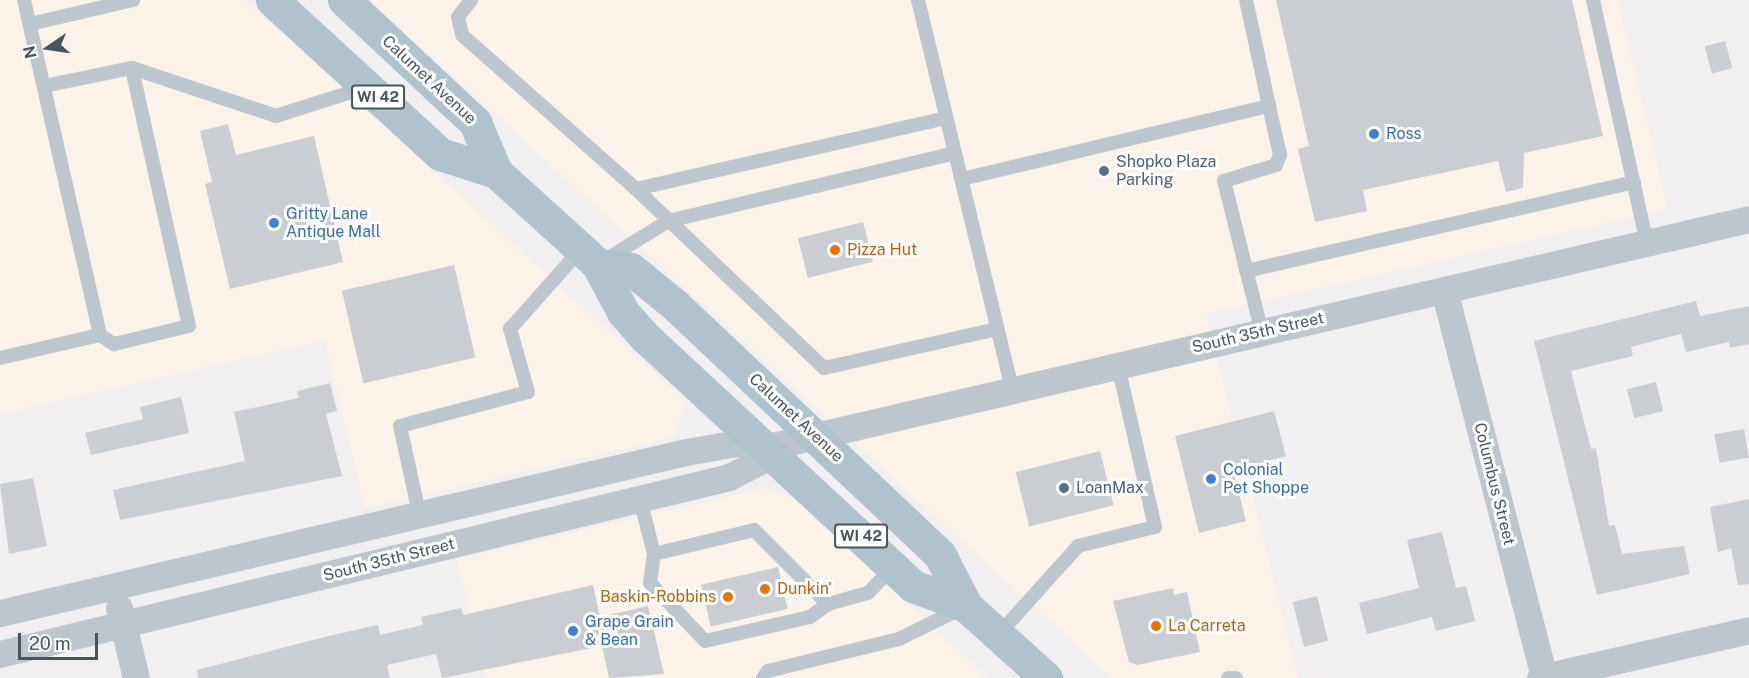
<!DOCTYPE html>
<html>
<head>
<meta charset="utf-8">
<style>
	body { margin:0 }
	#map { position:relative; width:1749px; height:678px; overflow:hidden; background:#f2eff0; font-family:"Public Sans",sans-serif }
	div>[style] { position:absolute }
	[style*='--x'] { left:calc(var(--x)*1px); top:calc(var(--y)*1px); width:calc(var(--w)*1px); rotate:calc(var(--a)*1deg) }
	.commercial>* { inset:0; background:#fbf3ea }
	.building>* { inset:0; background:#cacdd2; transform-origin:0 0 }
	.lane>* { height:14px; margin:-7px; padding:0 7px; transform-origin:7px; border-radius:7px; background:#bcc6cc }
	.street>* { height:27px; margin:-13.5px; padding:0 13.5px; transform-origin:13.5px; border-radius:13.5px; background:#bcc6cc }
	.primary>* { height:33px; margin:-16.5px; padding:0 16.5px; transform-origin:16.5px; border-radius:16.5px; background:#b0c3cd }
	.dots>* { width:16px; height:16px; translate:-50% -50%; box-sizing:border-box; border:3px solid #fff; border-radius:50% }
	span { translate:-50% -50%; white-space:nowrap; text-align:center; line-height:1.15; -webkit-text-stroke:6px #fff; paint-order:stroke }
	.shield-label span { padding:2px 4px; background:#fff; border:2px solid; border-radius:4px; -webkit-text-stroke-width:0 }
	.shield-label { font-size:15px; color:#48565c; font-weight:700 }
	.street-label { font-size:16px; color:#48565c }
	.shop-label { font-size:16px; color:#366cbe }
	.left { translate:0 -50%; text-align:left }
	.service-label { font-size:16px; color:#4e5e75 }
	.food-label { font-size:16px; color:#c56008 }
	.right { translate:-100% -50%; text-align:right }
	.north { position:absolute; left:18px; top:18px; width:60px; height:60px; -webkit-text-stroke:4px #fff; paint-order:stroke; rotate:257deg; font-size:16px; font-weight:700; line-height:24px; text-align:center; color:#48565c }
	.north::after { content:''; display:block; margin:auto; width:21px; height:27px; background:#48565c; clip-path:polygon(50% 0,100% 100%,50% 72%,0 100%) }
	.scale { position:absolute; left:18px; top:633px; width:80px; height:27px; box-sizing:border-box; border:3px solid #48565c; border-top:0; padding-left:8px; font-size:18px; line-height:21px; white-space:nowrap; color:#48565c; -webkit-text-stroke:4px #fff; paint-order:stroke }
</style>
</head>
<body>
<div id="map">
	<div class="commercial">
		<div style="clip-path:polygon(0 0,245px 0,679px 395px,684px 405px,675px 437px,365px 508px,325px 340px,0 414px)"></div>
		<div style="clip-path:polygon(370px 0,1617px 0,1668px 209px,1206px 314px,1298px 678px,1112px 678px)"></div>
		<div style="clip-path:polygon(765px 488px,794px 499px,988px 678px,486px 678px,457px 559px)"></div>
	</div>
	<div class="building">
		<div style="clip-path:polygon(1276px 0,1572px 0,1603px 136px,1524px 153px,1523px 188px,1506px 192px,1498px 161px,1363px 190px,1367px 211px,1315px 222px,1298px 149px,1309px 146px)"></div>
		<div style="left:1725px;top:41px;width:28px;height:21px;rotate:75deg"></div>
		<div style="clip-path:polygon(228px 124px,236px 155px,314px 136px,343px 262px,230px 289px,205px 184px,212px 182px,200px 131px)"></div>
		<div style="left:863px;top:222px;width:41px;height:67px;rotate:76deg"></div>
		<div style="left:454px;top:265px;width:95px;height:115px;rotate:77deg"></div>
		<div style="clip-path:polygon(1696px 301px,1700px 316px,1749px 306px,1749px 344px,1730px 348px,1729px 342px,1686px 352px,1681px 334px,1631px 347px,1633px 356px,1571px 371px,1591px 449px,1596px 448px,1609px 526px,1615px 525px,1622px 554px,1684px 546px,1690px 574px,1597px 595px,1534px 341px)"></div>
		<div style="left:1656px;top:382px;width:30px;height:30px;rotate:76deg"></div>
		<div style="clip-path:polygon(330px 383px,337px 411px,326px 414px,342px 476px,120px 520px,113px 490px,245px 461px,234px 412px,299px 398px,297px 391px)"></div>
		<div style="clip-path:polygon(181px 397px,189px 433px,91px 455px,85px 433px,143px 419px,140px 407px)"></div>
		<div style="clip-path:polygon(1274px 411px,1286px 456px,1233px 470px,1246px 521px,1199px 533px,1175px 436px)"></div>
		<div style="left:1744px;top:429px;width:29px;height:30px;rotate:80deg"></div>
		<div style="left:1100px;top:451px;width:56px;height:87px;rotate:76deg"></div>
		<div style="clip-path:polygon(33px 478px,47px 546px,9px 554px,0 484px)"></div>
		<div style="clip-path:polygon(1749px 499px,1749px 584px,1738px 585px,1731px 548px,1718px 552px,1710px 507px)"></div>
		<div style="clip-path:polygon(1442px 532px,1456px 588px,1466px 586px,1475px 621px,1436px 631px,1432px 617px,1367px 634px,1359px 603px,1419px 588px,1407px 540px)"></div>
		<div style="left:778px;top:567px;width:43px;height:79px;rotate:77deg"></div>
		<div style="clip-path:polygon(593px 585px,600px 617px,648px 606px,664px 674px,609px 678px,602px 646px,442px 678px,436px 654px,387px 665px,390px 678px,198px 678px,197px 670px,329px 636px,378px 625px,380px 635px,423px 625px,421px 617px,461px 608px,463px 615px)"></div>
		<div style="clip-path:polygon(1173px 588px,1174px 595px,1187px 592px,1200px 652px,1137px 665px,1129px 662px,1113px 601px)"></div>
		<div style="left:1317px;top:596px;width:46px;height:25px;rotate:76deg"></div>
	</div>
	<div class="lane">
		<div style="--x:24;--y:0;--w:344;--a:77.2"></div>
		<div style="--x:100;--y:335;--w:17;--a:33"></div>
		<div style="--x:114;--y:344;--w:77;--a:-13.5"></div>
		<div style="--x:189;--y:326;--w:264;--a:-102.5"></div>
		<div style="--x:471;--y:0;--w:21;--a:127"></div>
		<div style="--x:458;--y:17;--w:18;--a:77"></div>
		<div style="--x:462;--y:35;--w:232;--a:41.5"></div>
		<div style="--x:636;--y:189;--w:318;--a:-12.9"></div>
		<div style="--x:918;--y:0;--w:401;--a:76.4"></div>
		<div style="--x:1593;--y:0;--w:249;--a:77.5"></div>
		<div style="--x:30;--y:24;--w:106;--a:-13.1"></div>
		<div style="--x:44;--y:86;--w:90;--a:-11.6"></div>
		<div style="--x:132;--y:68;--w:152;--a:18.4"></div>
		<div style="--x:276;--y:116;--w:96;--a:-17.7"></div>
		<div style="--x:962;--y:179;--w:316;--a:-13.4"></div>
		<div style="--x:1269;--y:106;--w:108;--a:-102.2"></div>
		<div style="--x:636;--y:189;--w:260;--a:43.6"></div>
		<div style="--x:824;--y:368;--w:177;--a:-12.7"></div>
		<div style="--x:602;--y:262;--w:78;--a:-31.8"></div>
		<div style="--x:668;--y:221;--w:295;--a:-13.3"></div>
		<div style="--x:1246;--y:271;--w:398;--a:-12.9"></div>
		<div style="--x:1262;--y:333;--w:157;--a:-104"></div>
		<div style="--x:1224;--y:181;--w:54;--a:-17.1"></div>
		<div style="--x:1276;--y:165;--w:11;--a:-68"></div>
		<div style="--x:1280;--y:155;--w:50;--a:-102.7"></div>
		<div style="--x:0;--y:358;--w:103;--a:-13"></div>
		<div style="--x:640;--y:499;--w:57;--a:75.7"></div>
		<div style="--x:654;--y:554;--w:103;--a:-13.5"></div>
		<div style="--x:754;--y:530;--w:105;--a:45"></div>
		<div style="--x:828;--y:604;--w:41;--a:-15.4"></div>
		<div style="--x:868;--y:593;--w:36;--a:-46"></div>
		<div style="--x:419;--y:513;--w:89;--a:-102.3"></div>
		<div style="--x:400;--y:426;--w:132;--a:-14.9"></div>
		<div style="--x:528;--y:392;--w:66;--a:-105.9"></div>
		<div style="--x:510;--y:329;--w:107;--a:-48.4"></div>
		<div style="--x:654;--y:554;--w:29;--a:98"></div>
		<div style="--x:650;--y:583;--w:80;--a:46.5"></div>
		<div style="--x:705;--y:641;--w:108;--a:-12.9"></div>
		<div style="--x:810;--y:617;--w:22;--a:-36"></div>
		<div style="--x:998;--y:635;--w:120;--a:-48"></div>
		<div style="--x:1078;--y:546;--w:79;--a:-13.9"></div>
		<div style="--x:1155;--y:527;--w:165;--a:-102.9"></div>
		<div style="--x:763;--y:678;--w:9;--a:-54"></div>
		<div style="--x:768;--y:671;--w:135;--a:-13.7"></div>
		<div style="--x:899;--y:639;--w:70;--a:-26.2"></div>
		<div style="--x:1228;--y:678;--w:8;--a:0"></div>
	</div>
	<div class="street">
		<div style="--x:1444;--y:290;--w:400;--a:75.5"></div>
		<div style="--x:119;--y:608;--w:72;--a:76.3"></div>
		<div style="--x:0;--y:613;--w:705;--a:-13.21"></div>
		<div style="--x:686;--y:452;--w:52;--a:-10"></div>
		<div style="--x:737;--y:443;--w:31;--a:7"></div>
		<div style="--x:768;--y:447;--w:1007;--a:-13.08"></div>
		<div style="--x:0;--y:654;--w:750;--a:-13.65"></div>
		<div style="--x:729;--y:477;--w:35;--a:-27"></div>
		<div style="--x:760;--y:461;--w:16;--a:-60"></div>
		<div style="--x:1540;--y:678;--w:214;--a:-12.9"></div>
	</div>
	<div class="primary">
		<div style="--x:272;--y:0;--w:228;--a:42.5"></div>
		<div style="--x:440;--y:154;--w:59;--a:17.8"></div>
		<div style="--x:496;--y:172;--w:115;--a:42.2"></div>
		<div style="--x:581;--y:249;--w:23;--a:43"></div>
		<div style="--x:598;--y:265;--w:53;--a:62"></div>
		<div style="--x:623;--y:312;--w:32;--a:49"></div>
		<div style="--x:644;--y:336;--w:367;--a:42.9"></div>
		<div style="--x:913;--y:586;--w:57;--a:20.7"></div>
		<div style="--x:344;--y:0;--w:179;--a:43"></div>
		<div style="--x:475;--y:122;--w:54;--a:67.2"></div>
		<div style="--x:598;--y:265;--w:33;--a:7"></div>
		<div style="--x:631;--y:269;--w:57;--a:39.3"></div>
		<div style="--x:675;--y:305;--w:364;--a:43.3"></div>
		<div style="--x:940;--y:555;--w:57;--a:63"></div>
		<div style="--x:966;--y:606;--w:108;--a:42"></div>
	</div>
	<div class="dots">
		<div style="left:1374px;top:134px;background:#3f7fe0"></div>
		<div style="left:1104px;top:171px;background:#5c6f8a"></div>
		<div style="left:274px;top:223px;background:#3f7fe0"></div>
		<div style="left:835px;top:250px;background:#e8710a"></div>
		<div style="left:1211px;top:479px;background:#3f7fe0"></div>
		<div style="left:1064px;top:488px;background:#5c6f8a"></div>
		<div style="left:765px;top:589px;background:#e8710a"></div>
		<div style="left:728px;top:597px;background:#e8710a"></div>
		<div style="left:1156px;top:626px;background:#e8710a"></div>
		<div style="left:573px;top:631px;background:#3f7fe0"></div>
	</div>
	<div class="shield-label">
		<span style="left:378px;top:97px">WI 42</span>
		<span style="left:861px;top:536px">WI 42</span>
	</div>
	<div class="street-label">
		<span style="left:429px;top:80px;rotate:43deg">Calumet Avenue</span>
		<span style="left:1258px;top:333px;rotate:-13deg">South 35th Street</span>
		<span style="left:796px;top:418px;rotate:43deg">Calumet Avenue</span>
		<span style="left:1494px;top:484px;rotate:76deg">Columbus Street</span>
		<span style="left:389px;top:560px;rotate:-14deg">South 35th Street</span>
	</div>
	<div class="shop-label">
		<span class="left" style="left:1386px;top:134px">Ross</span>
		<span class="left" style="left:286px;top:223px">Gritty Lane<br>Antique Mall</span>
		<span class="left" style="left:1223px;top:479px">Colonial<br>Pet Shoppe</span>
		<span class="left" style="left:585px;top:631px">Grape Grain<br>&amp; Bean</span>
	</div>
	<div class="service-label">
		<span class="left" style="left:1116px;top:171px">Shopko Plaza<br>Parking</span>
		<span class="left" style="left:1076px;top:488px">LoanMax</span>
	</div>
	<div class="food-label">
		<span class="left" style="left:847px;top:250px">Pizza Hut</span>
		<span class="left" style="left:777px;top:589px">Dunkin'</span>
		<span class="right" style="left:716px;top:597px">Baskin-Robbins</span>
		<span class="left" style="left:1168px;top:626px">La Carreta</span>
	</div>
	<div class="north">N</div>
	<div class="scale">20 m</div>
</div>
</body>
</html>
